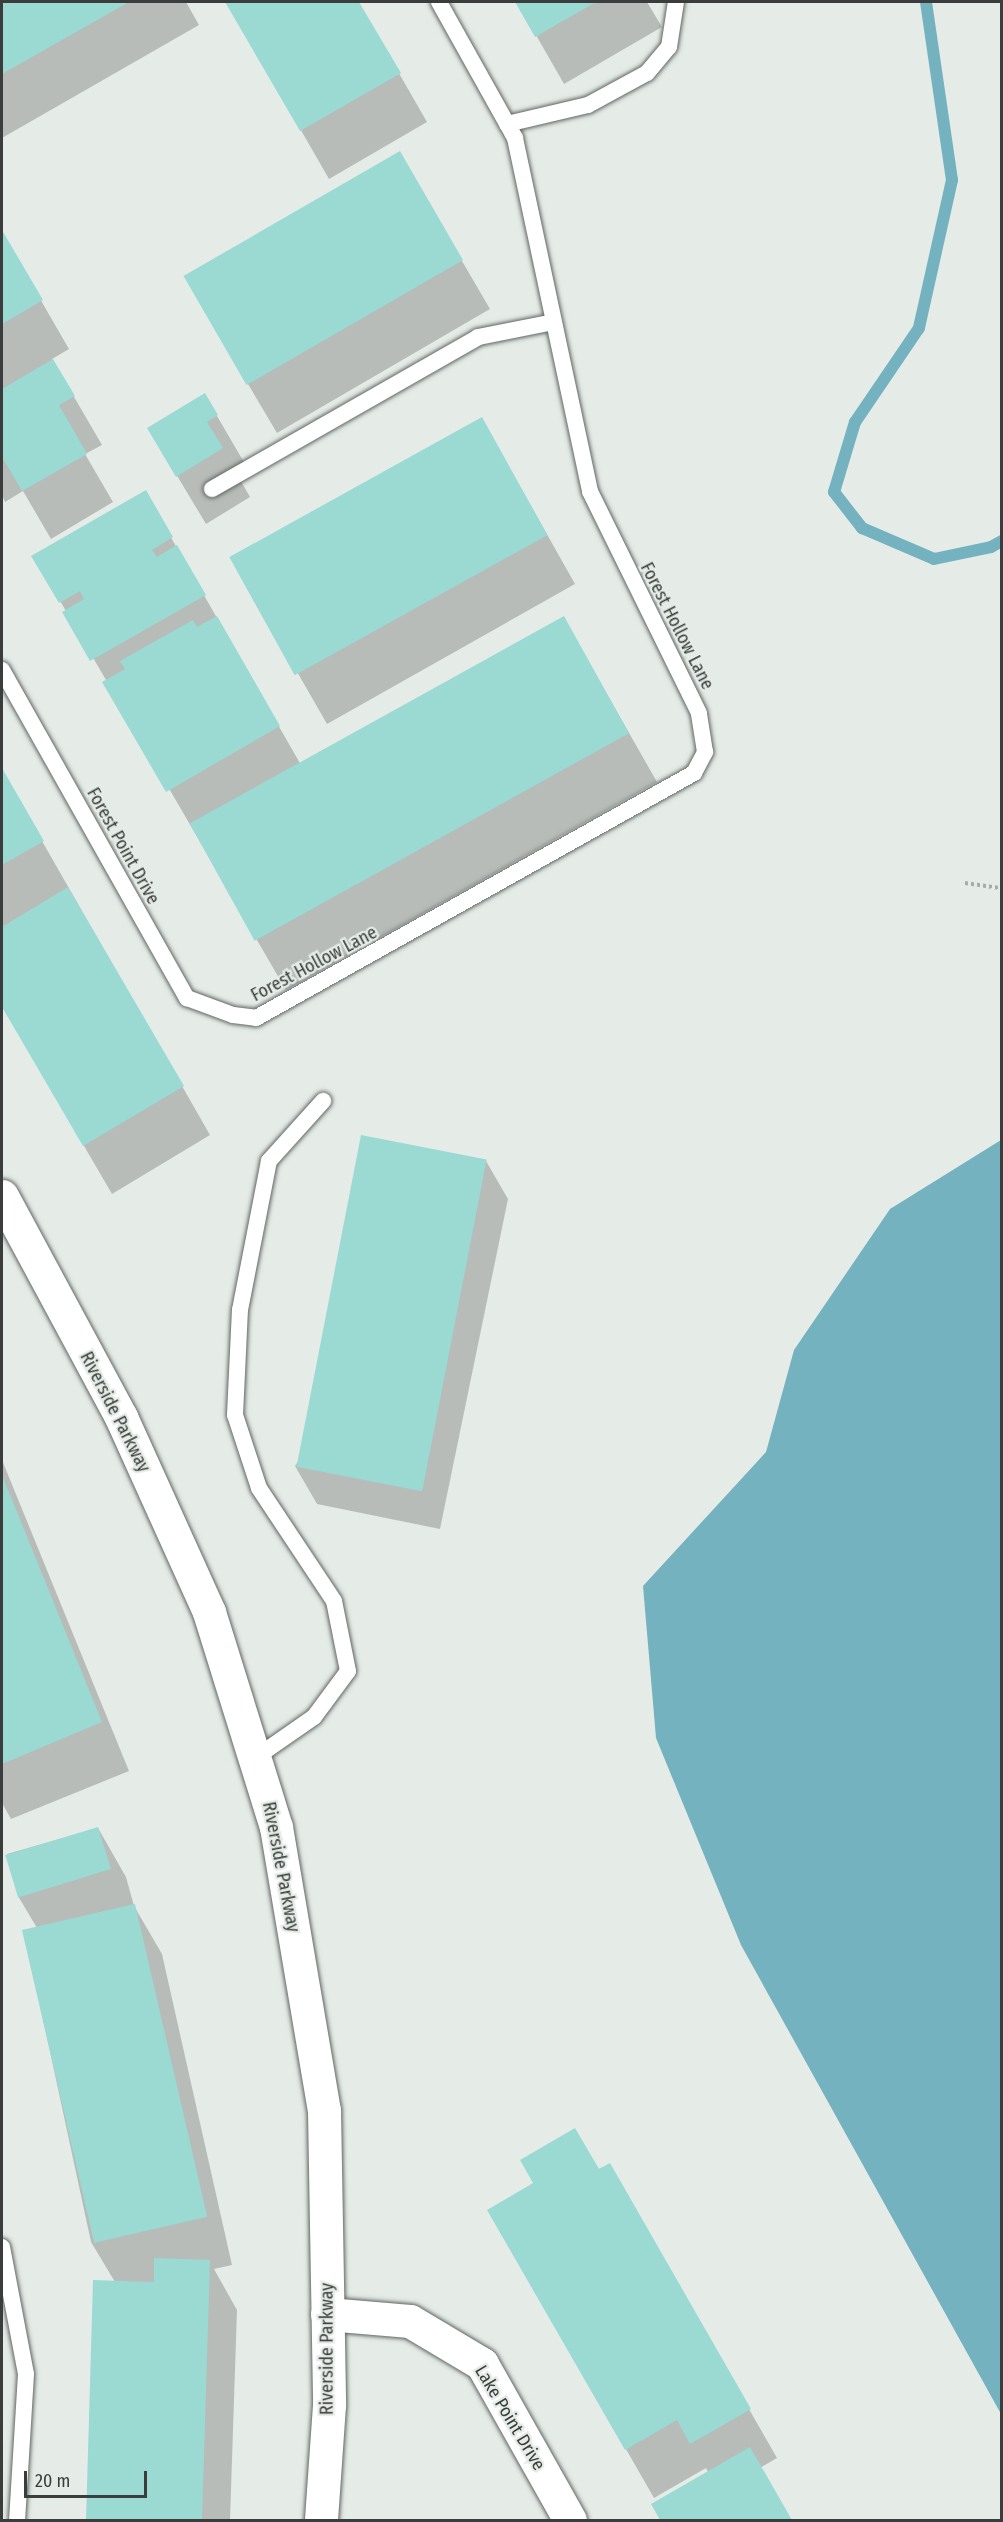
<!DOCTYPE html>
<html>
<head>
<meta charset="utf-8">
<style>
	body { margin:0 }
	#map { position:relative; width:1003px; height:2522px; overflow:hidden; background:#e5ece8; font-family:"Fira Sans Condensed",sans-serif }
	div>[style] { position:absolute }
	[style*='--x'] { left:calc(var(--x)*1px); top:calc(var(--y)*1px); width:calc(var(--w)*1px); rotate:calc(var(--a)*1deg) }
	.water>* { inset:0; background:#74b2bf }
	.shadow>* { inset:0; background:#0003 }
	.stream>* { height:12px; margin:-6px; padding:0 6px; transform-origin:6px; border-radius:6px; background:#74b2bf }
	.building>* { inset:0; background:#9adad2; transform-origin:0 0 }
	.path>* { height:4px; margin-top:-2px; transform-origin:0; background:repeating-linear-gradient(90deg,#a7aca9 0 3px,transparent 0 6px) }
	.roads { filter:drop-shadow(0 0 2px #616663) drop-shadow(0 0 2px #616663) }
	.service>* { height:16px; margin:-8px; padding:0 8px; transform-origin:8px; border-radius:8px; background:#fff }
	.minor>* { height:33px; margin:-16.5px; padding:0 16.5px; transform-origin:16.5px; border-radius:16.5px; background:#fff }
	span { translate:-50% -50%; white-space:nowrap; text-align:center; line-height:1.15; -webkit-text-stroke:4.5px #e5ece8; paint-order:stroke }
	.street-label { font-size:18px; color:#3a3d3b }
	.frame { position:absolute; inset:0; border:3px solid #3a3d3b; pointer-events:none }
	.scale { position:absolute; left:24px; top:2471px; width:123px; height:27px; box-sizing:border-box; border:3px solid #3a3d3b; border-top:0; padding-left:8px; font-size:18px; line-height:21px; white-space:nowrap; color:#3a3d3b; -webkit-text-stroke:4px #e5ece8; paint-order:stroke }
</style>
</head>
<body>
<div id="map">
	<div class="water">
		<div style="clip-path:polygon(1001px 1140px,1001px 2414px,741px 1945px,656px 1738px,643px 1586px,766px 1452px,794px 1350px,890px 1209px)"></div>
	</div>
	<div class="shadow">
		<div style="clip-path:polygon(2px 2px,186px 2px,199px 25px,2px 138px)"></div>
		<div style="clip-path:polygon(227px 2px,358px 2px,427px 122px,329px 179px)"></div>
		<div style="clip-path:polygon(517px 2px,647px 2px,662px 27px,564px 84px)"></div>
		<div style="clip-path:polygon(399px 153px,490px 309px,277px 433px,213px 325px)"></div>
		<div style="clip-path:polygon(2px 233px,69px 349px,52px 359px,102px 445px,85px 454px,113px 502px,51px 539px,23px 491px,5px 502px,2px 495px)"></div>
		<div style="clip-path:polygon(217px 416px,245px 464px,235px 471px,250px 497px,206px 524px,149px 429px)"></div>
		<div style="clip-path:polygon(509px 467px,575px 584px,327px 724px,233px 560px)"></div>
		<div style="clip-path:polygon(145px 492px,301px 765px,591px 666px,657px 782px,286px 990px,34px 556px)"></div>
		<div style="clip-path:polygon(2px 771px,210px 1135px,112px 1194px,2px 1005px)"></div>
		<div style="clip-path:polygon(486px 1161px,508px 1199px,440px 1529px,317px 1504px,295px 1466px)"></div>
		<div style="clip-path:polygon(2px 1460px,129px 1771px,11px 1819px,2px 1803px)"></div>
		<div style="clip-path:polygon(98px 1828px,126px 1877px,134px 1906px,162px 1954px,232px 2265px,214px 2269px,237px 2310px,230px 2520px,87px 2520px,95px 2281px,115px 2282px,91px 2242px,24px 1931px,37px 1928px,18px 1896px,7px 1854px)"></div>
		<div style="clip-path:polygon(609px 2165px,777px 2458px,760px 2468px,791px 2520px,662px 2520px,653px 2504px,708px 2472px,706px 2468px,654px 2498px,489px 2210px)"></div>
	</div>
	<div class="stream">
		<div style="--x:926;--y:2;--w:180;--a:81.7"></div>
		<div style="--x:952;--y:180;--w:152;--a:102.6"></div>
		<div style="--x:919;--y:328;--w:114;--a:124.2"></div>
		<div style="--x:855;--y:422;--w:73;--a:106.7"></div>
		<div style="--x:834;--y:492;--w:46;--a:52.1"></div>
		<div style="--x:862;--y:528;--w:78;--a:23.3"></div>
		<div style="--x:934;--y:559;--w:58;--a:-11.9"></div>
		<div style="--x:991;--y:547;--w:13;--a:-29"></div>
	</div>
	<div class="building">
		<div style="clip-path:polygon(2px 2px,129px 2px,2px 74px)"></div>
		<div style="clip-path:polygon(225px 2px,359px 2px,401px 73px,300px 131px)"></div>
		<div style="clip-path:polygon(515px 2px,596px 2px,535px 37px)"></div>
		<div style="left:400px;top:151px;width:126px;height:250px;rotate:60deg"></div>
		<div style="clip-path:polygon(2px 230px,43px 300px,2px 324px)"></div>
		<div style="clip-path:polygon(53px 359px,75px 396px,59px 405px,87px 454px,22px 491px,2px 457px,2px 389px)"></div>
		<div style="clip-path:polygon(205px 393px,218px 415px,207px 422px,223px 448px,176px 477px,147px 428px)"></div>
		<div style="left:482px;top:417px;width:135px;height:289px;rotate:61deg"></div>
		<div style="clip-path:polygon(146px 490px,173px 537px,152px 550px,157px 557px,177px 545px,206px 595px,90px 661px,62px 612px,84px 599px,80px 591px,59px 603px,31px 556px)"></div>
		<div style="clip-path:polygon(217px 616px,280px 726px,166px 792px,102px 682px,125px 669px,120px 661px,193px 620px,197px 627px)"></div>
		<div style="left:564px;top:616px;width:134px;height:428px;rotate:61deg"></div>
		<div style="clip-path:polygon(2px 768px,44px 841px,2px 865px)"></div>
		<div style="clip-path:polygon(68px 887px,184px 1086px,83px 1146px,2px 1007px,2px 927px)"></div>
		<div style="left:361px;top:1135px;width:128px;height:338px;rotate:11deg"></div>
		<div style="clip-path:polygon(2px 1475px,102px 1722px,2px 1764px)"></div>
		<div style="left:98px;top:1827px;width:44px;height:97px;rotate:73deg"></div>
		<div style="left:135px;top:1904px;width:321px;height:116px;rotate:77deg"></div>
		<div style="clip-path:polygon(575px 2128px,599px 2169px,610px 2163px,751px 2409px,690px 2444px,677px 2420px,625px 2450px,487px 2210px,533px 2183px,520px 2160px)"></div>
		<div style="clip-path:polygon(154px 2258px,210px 2260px,202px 2520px,86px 2520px,93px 2280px,154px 2282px)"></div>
		<div style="clip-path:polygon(750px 2447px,792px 2520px,660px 2520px,651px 2504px)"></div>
	</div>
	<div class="path">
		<div style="--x:965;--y:883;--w:37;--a:8"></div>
	</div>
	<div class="roads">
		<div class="service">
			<div style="--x:507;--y:124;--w:83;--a:-13.2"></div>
			<div style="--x:588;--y:105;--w:67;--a:-28.5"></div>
			<div style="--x:647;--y:73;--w:34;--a:-50"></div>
			<div style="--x:669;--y:47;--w:46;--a:-81.2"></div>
			<div style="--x:212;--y:489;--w:306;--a:-29.7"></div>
			<div style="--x:478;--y:337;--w:77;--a:-11.2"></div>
			<div style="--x:2;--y:670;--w:377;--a:60.6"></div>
			<div style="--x:187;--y:998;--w:49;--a:20.3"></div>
			<div style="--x:233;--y:1015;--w:23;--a:7"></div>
			<div style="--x:256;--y:1018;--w:502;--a:-29.22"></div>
			<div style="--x:694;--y:773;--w:24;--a:-62"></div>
			<div style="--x:705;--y:752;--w:39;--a:-99"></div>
			<div style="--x:699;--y:713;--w:247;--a:-116.2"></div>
			<div style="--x:590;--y:491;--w:361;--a:-102"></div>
			<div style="--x:515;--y:138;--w:156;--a:-119.2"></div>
			<div style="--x:255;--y:1758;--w:72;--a:-34.8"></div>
			<div style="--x:314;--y:1717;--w:57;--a:-53.5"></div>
			<div style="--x:348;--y:1671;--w:71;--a:-101.3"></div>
			<div style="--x:334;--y:1601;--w:136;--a:-123.6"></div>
			<div style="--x:259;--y:1488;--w:77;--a:-108.2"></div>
			<div style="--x:235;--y:1415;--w:105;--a:-87.3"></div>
			<div style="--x:240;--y:1310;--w:152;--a:-79"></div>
			<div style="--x:269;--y:1161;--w:81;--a:-48"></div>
			<div style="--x:2;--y:2247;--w:129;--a:79.3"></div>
			<div style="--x:26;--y:2374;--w:146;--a:93.5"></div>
		</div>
		<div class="minor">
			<div style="--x:2;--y:1196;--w:251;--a:61.7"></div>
			<div style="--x:121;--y:1417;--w:214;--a:65.7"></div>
			<div style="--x:209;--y:1612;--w:225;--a:72.7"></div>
			<div style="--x:276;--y:1827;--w:287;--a:80.4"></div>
			<div style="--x:324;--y:2110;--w:295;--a:89"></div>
			<div style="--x:329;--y:2405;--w:115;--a:94"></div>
			<div style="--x:327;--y:2314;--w:83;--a:4.8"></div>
			<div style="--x:410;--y:2321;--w:84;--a:30.8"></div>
			<div style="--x:482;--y:2364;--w:179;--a:60.6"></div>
		</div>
	</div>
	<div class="street-label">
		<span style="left:677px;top:626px;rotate:63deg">Forest Hollow Lane</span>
		<span style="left:123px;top:846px;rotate:61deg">Forest Point Drive</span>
		<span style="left:314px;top:964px;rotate:-28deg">Forest Hollow Lane</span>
		<span style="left:115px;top:1412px;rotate:63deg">Riverside Parkway</span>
		<span style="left:281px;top:1867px;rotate:79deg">Riverside Parkway</span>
		<span style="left:327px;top:2349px;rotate:-90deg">Riverside Parkway</span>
		<span style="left:510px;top:2418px;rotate:59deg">Lake Point Drive</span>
	</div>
	<div class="frame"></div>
	<div class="scale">20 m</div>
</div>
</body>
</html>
